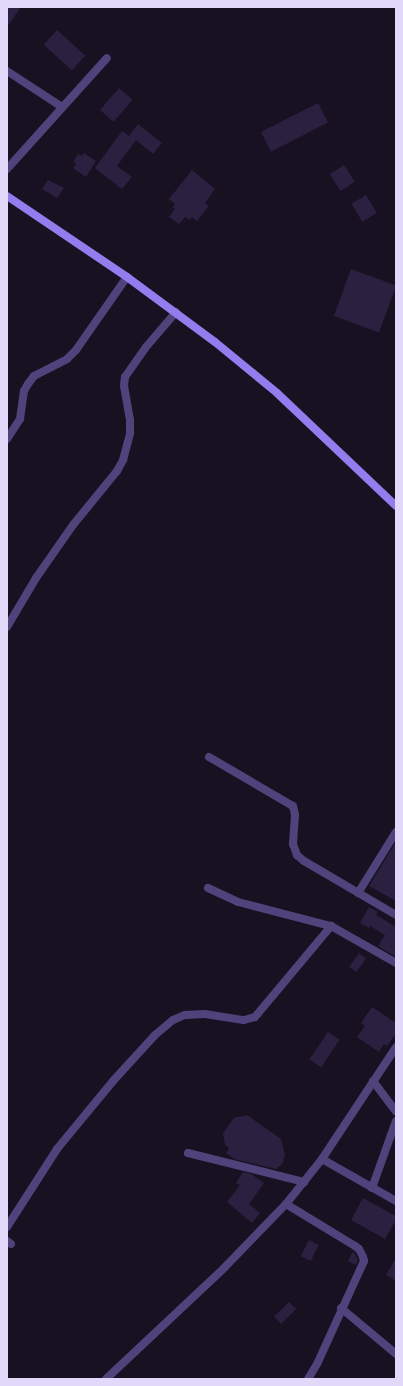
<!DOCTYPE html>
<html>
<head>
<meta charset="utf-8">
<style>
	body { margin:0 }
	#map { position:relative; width:403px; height:1386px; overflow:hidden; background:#171122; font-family:Manrope,sans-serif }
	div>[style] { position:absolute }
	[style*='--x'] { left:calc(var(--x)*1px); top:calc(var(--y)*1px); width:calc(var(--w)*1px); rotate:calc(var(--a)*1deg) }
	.building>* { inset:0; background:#2c2040; transform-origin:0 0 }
	.minor>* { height:8px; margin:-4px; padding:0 4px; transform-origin:4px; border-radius:4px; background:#4f437b }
	.tertiary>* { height:8px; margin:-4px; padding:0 4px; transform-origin:4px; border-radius:4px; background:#4f437b }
	.secondary>* { height:8px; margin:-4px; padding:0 4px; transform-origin:4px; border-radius:4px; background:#937ced }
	span { translate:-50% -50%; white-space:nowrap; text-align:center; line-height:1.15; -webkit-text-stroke:4px #171122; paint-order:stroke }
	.frame { position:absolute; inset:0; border:8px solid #e2d8fa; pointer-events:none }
</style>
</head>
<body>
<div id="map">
	<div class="building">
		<div style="clip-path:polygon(7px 7px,21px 7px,7px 27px)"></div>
		<div style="left:57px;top:30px;width:38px;height:20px;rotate:42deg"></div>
		<div style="left:119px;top:88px;width:18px;height:29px;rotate:41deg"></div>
		<div style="left:318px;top:103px;width:22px;height:64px;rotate:63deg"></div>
		<div style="clip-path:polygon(138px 124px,162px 143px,153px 154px,136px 140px,117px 166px,132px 177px,122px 189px,95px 168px,122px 131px,129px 136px)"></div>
		<div style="clip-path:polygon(84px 153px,96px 161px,86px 177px,73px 168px,76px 164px,73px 162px,78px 154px,82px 156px)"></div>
		<div style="left:344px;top:165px;width:20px;height:17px;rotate:57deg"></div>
		<div style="clip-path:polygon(192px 170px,215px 189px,205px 203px,209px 206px,197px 221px,192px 217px,190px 220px,185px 217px,179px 224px,169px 217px,175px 209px,173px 207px,175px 204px,169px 199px)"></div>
		<div style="clip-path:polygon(48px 180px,64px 188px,57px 198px,42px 189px)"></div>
		<div style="left:366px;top:195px;width:21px;height:17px;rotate:59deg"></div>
		<div style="left:351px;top:269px;width:48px;height:50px;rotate:20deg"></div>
		<div style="clip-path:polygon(396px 842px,396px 901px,369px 886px)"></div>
		<div style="clip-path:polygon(369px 907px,378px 912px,376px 915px,396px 927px,396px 957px,378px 946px,385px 935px,370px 926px,369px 928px,360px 923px)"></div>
		<div style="left:359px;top:953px;width:9px;height:17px;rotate:36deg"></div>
		<div style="clip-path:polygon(372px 1007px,396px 1023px,396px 1033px,387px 1046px,384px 1044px,379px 1052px,357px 1037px,365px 1026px,361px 1023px)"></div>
		<div style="left:328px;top:1032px;width:14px;height:33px;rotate:34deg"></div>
		<div style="clip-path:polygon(247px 1115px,281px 1139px,285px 1155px,283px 1163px,276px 1169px,234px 1159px,226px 1153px,229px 1148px,225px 1145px,223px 1133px,234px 1118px)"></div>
		<div style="clip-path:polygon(243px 1172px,251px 1174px,264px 1183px,249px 1204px,260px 1213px,252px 1223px,227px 1202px,240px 1185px,236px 1183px)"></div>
		<div style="clip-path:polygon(363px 1198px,396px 1216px,396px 1220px,385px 1239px,351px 1220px)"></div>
		<div style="left:309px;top:1240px;width:11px;height:18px;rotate:27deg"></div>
		<div style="clip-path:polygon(353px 1251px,358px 1260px,356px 1265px,348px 1261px)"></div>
		<div style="clip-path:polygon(396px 1258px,396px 1281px,386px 1275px)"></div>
		<div style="left:289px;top:1302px;width:10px;height:21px;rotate:45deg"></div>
	</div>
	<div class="minor">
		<div style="--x:7;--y:71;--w:66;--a:33.2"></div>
		<div style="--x:7;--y:169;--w:149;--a:-48"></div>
		<div style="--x:7;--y:439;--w:24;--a:-57"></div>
		<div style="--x:20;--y:419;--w:28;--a:-82"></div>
		<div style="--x:24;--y:391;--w:8;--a:-60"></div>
		<div style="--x:28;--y:384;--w:10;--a:-53"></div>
		<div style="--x:34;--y:376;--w:37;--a:-27"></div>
		<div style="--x:67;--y:359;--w:13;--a:-45"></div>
		<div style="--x:76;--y:350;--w:89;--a:-55.1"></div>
		<div style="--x:7;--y:627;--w:57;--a:-59.4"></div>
		<div style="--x:36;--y:578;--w:65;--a:-55.1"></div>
		<div style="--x:73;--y:525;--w:70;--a:-50.8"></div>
		<div style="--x:117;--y:471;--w:13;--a:-61"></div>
		<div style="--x:123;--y:460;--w:28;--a:-75"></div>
		<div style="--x:130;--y:433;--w:13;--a:-90"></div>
		<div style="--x:130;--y:420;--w:35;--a:-100"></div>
		<div style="--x:124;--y:386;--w:9;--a:-84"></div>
		<div style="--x:125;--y:377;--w:37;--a:-55"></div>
		<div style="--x:146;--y:347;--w:46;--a:-49.4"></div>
		<div style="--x:209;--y:757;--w:97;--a:30.3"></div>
		<div style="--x:293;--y:806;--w:9;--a:77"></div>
		<div style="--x:295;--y:815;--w:29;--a:94"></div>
		<div style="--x:293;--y:844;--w:12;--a:70"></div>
		<div style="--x:297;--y:855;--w:9;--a:41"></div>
		<div style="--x:304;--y:861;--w:107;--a:30.4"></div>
		<div style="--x:208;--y:888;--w:33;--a:25"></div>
		<div style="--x:238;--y:902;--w:96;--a:14.5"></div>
		<div style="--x:331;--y:926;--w:75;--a:29.6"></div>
		<div style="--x:358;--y:893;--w:72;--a:-58.1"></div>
		<div style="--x:373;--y:1081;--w:38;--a:53"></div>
		<div style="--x:188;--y:1153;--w:120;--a:14"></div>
		<div style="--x:322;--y:1159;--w:85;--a:29.6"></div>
		<div style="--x:372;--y:1188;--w:71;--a:-70.3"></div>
		<div style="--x:286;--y:1204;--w:81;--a:31.3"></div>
		<div style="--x:355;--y:1246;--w:5;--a:37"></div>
		<div style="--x:359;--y:1249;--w:9;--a:63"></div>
		<div style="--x:363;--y:1257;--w:4;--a:76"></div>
		<div style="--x:364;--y:1261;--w:113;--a:114.5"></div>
		<div style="--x:317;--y:1364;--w:17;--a:121"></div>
		<div style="--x:7;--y:1227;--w:93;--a:-57.3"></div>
		<div style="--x:57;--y:1149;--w:88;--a:-50.5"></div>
		<div style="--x:113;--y:1081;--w:62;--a:-47.6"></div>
		<div style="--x:155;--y:1035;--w:23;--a:-40"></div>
		<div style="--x:173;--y:1020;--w:13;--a:-23"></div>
		<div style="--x:185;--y:1015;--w:20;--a:-3"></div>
		<div style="--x:205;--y:1014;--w:39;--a:9"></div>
		<div style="--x:244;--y:1020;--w:11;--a:-15"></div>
		<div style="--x:255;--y:1017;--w:119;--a:-50.1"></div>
		<div style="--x:7;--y:1241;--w:5;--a:37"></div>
		<div style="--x:341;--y:1308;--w:72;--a:39.9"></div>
	</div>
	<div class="tertiary">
		<div style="--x:106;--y:1379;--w:162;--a:-43.2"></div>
		<div style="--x:224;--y:1268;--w:89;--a:-45.9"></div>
		<div style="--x:286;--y:1204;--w:58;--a:-51.3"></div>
		<div style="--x:322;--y:1159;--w:134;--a:-56.5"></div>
	</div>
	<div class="secondary">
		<div style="--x:7;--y:196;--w:145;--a:34"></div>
		<div style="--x:127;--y:277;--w:109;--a:36.5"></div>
		<div style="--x:215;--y:342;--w:80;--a:39.4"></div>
		<div style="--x:277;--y:393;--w:164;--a:43.5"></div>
	</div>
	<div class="frame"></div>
</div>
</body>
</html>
